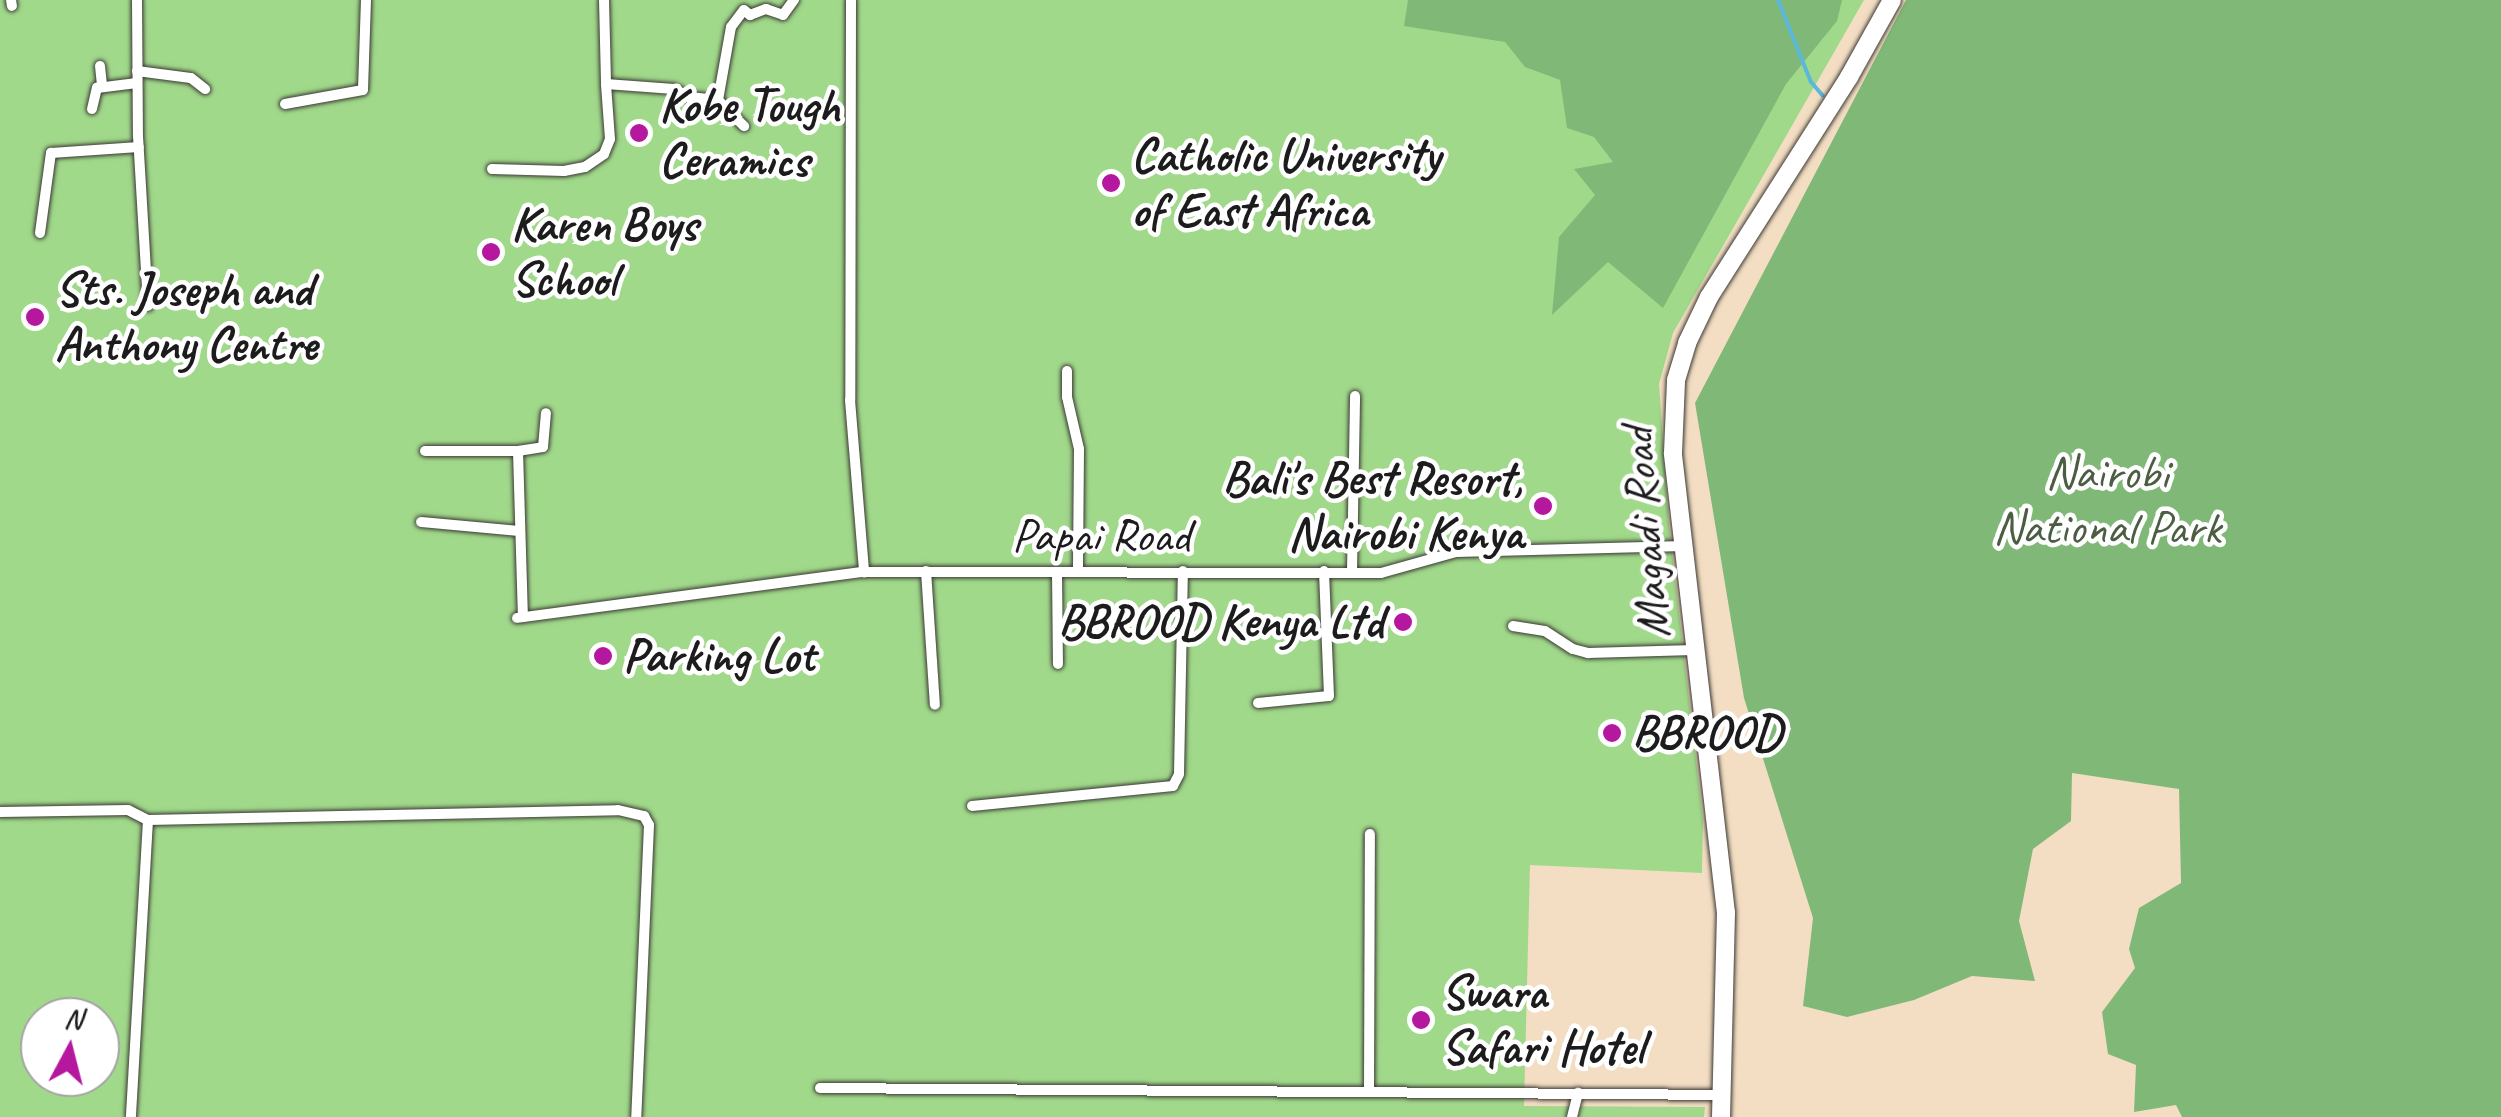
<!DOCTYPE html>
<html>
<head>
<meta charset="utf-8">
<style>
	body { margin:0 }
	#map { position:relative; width:2501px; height:1117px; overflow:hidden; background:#f4dec3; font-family:Caveat,sans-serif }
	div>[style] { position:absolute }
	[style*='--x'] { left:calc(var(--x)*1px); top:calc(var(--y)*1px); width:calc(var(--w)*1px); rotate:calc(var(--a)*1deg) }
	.green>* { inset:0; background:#a1d98b }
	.forest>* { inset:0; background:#80b977 }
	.stream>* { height:4px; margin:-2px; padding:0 2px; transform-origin:2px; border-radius:2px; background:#5cb8da }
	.roads { filter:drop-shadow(0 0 2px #3c3935) drop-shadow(0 0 2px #3c3935) }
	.minor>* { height:10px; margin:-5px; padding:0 5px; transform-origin:5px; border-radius:5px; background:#fff }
	.trunk>* { height:18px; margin:-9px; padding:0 9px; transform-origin:9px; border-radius:9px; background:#fff }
	.dots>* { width:28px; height:28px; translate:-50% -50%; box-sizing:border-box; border:5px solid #fff; border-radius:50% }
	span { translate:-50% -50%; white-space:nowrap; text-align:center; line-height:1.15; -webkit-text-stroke:9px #fff; paint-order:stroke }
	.poi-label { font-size:48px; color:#1c1c1c; font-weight:700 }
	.left { translate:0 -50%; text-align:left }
	.right { translate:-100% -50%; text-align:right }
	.park-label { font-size:48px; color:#4b5e43 }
	.street-label { font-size:48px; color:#1c1c1c }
	.north { position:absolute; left:20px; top:997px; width:100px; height:100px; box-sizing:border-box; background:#fff; border:2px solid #a4a4a4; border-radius:50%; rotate:7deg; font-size:28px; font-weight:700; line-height:40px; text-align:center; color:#1c1c1c }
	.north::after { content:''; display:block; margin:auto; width:35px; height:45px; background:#b5179e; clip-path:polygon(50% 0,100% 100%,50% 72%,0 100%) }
</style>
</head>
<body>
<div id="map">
	<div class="green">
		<div style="clip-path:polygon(evenodd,0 0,1864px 0,1673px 333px,1659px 384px,1669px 526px,1703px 821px,1702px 873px,1530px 865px,1524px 1106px,1705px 1107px,1704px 1117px,0 1117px,0 0,40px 1017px,100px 1017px,100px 1077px,40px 1077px,40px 1017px)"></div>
	</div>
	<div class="forest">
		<div style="clip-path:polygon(1408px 0,1842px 0,1837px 21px,1786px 84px,1663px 308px,1608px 262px,1552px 315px,1559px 237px,1595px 195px,1574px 169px,1613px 162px,1594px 137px,1567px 128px,1560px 80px,1525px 67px,1505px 42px,1404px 26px)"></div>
		<div style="clip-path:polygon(1906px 0,2501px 0,2501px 1117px,2182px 1117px,2176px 1105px,2134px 1112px,2136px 1065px,2108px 1054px,2102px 1012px,2135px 968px,2129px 949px,2139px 908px,2181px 883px,2179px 789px,2072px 773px,2071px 821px,2033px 849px,2019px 921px,2035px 981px,1972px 976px,1914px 1000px,1847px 1017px,1803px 1006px,1813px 918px,1744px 698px,1695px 403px)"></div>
	</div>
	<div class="stream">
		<div style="--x:1778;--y:0;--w:88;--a:68.1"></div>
		<div style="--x:1811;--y:82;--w:18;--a:49"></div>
	</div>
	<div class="roads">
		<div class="minor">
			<div style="--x:11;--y:0;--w:6;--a:81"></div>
			<div style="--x:137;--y:0;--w:136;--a:89.6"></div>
			<div style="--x:138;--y:136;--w:170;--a:86.6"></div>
			<div style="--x:604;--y:0;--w:84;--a:88.6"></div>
			<div style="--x:606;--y:84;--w:68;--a:4.2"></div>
			<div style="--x:674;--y:89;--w:17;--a:28"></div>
			<div style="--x:689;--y:97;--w:29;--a:6"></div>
			<div style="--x:718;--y:100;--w:74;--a:-79.9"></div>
			<div style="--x:731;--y:27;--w:21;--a:-53"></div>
			<div style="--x:744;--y:10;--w:8;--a:40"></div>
			<div style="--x:750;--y:15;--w:17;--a:-21"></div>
			<div style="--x:766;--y:9;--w:18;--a:19"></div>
			<div style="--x:783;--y:15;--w:19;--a:-54"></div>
			<div style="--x:851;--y:0;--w:400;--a:90.1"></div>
			<div style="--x:850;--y:400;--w:173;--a:85.3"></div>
			<div style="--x:100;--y:66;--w:20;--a:84"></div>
			<div style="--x:137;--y:71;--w:54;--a:7.4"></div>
			<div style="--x:191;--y:78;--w:18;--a:38"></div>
			<div style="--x:718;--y:100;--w:37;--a:45"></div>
			<div style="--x:285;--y:104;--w:79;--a:-10.2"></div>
			<div style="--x:363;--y:90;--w:90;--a:-88.1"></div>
			<div style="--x:92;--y:109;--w:22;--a:-77"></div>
			<div style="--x:97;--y:88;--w:40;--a:-7.1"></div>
			<div style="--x:492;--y:169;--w:72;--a:1.6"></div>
			<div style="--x:564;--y:171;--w:21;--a:-11"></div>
			<div style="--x:585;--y:167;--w:23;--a:-34"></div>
			<div style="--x:604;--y:154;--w:16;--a:-68"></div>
			<div style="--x:610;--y:139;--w:55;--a:-94.2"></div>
			<div style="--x:40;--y:233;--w:81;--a:-82.2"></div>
			<div style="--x:51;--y:153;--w:88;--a:-3.9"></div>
			<div style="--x:1067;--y:371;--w:26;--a:90"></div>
			<div style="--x:1067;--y:397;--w:53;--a:77"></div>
			<div style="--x:1079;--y:449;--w:123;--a:90.5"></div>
			<div style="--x:425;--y:451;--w:93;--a:0"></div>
			<div style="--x:518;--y:451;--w:166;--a:88.3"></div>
			<div style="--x:518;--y:451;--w:25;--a:-9"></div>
			<div style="--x:543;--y:447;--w:34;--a:-85"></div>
			<div style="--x:421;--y:522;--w:99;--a:5.2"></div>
			<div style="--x:926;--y:571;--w:134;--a:86.2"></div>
			<div style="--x:1057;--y:572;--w:92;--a:89.4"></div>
			<div style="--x:1352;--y:572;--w:176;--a:-89"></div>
			<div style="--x:517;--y:618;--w:350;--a:-7.6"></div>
			<div style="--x:864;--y:572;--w:517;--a:0.11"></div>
			<div style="--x:1381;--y:573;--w:78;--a:-15.6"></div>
			<div style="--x:1456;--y:552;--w:228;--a:-1.5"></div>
			<div style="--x:1513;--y:626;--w:32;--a:9"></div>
			<div style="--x:1545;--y:631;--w:33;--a:33"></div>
			<div style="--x:1573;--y:649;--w:16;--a:15"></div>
			<div style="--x:1588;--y:653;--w:106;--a:-1.6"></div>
			<div style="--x:1258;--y:703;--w:71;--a:-5.6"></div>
			<div style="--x:1329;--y:696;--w:125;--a:-92.3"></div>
			<div style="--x:972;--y:806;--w:202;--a:-5.7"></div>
			<div style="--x:1173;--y:786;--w:13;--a:-63"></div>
			<div style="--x:1179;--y:774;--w:203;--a:-88.9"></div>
			<div style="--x:0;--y:812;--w:128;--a:-0.9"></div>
			<div style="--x:128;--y:810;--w:22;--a:27"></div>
			<div style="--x:148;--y:820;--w:297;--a:93.3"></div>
			<div style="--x:148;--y:820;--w:470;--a:-1.2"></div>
			<div style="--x:618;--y:810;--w:27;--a:13"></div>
			<div style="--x:644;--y:816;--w:10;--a:61"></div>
			<div style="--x:649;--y:825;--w:292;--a:92.5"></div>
			<div style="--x:820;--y:1088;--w:902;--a:0.44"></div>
			<div style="--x:1369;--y:1091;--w:257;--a:-89.8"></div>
			<div style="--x:1572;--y:1117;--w:25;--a:-76"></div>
		</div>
		<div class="trunk">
			<div style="--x:1721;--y:1117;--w:204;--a:-88.6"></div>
			<div style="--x:1726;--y:913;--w:463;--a:-96.6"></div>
			<div style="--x:1673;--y:453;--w:73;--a:-87.6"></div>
			<div style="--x:1676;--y:380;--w:39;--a:-73"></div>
			<div style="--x:1687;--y:343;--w:51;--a:-64.4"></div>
			<div style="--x:1709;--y:297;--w:261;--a:-57.5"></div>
			<div style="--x:1849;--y:77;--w:88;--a:-60.8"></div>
		</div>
	</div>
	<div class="dots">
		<div style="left:639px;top:133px;background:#b5179e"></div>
		<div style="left:1111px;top:183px;background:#b5179e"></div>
		<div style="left:491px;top:252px;background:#b5179e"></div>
		<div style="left:35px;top:317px;background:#b5179e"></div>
		<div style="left:1543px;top:506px;background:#b5179e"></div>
		<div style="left:1403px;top:622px;background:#b5179e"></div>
		<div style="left:603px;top:656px;background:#b5179e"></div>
		<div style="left:1612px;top:733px;background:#b5179e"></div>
		<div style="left:1421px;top:1020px;background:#b5179e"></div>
	</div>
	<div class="poi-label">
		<span class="left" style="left:659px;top:133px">Kobe Tough<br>Ceramics</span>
		<span class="left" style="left:1131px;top:183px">Catholic University<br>of East Africa</span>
		<span class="left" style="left:511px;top:252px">Karen Boys<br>School</span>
		<span class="left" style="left:55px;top:317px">Sts. Joseph and<br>Anthony Centre</span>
		<span class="right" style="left:1523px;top:506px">Bali's Best Resort,<br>Nairobi Kenya</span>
		<span class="right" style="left:1383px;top:622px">BBROOD Kenya Ltd</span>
		<span class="left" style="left:623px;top:656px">Parking Lot</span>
		<span class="left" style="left:1632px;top:733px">BBROOD</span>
		<span class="left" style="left:1441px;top:1020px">Swara<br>Safari Hotel</span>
	</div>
	<div class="park-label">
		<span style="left:2107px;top:500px">Nairobi<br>National Park</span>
	</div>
	<div class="street-label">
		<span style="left:1645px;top:533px;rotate:-95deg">Magadi Road</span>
		<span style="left:1101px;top:536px">Papai Road</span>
	</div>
	<div class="north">N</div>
</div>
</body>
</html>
